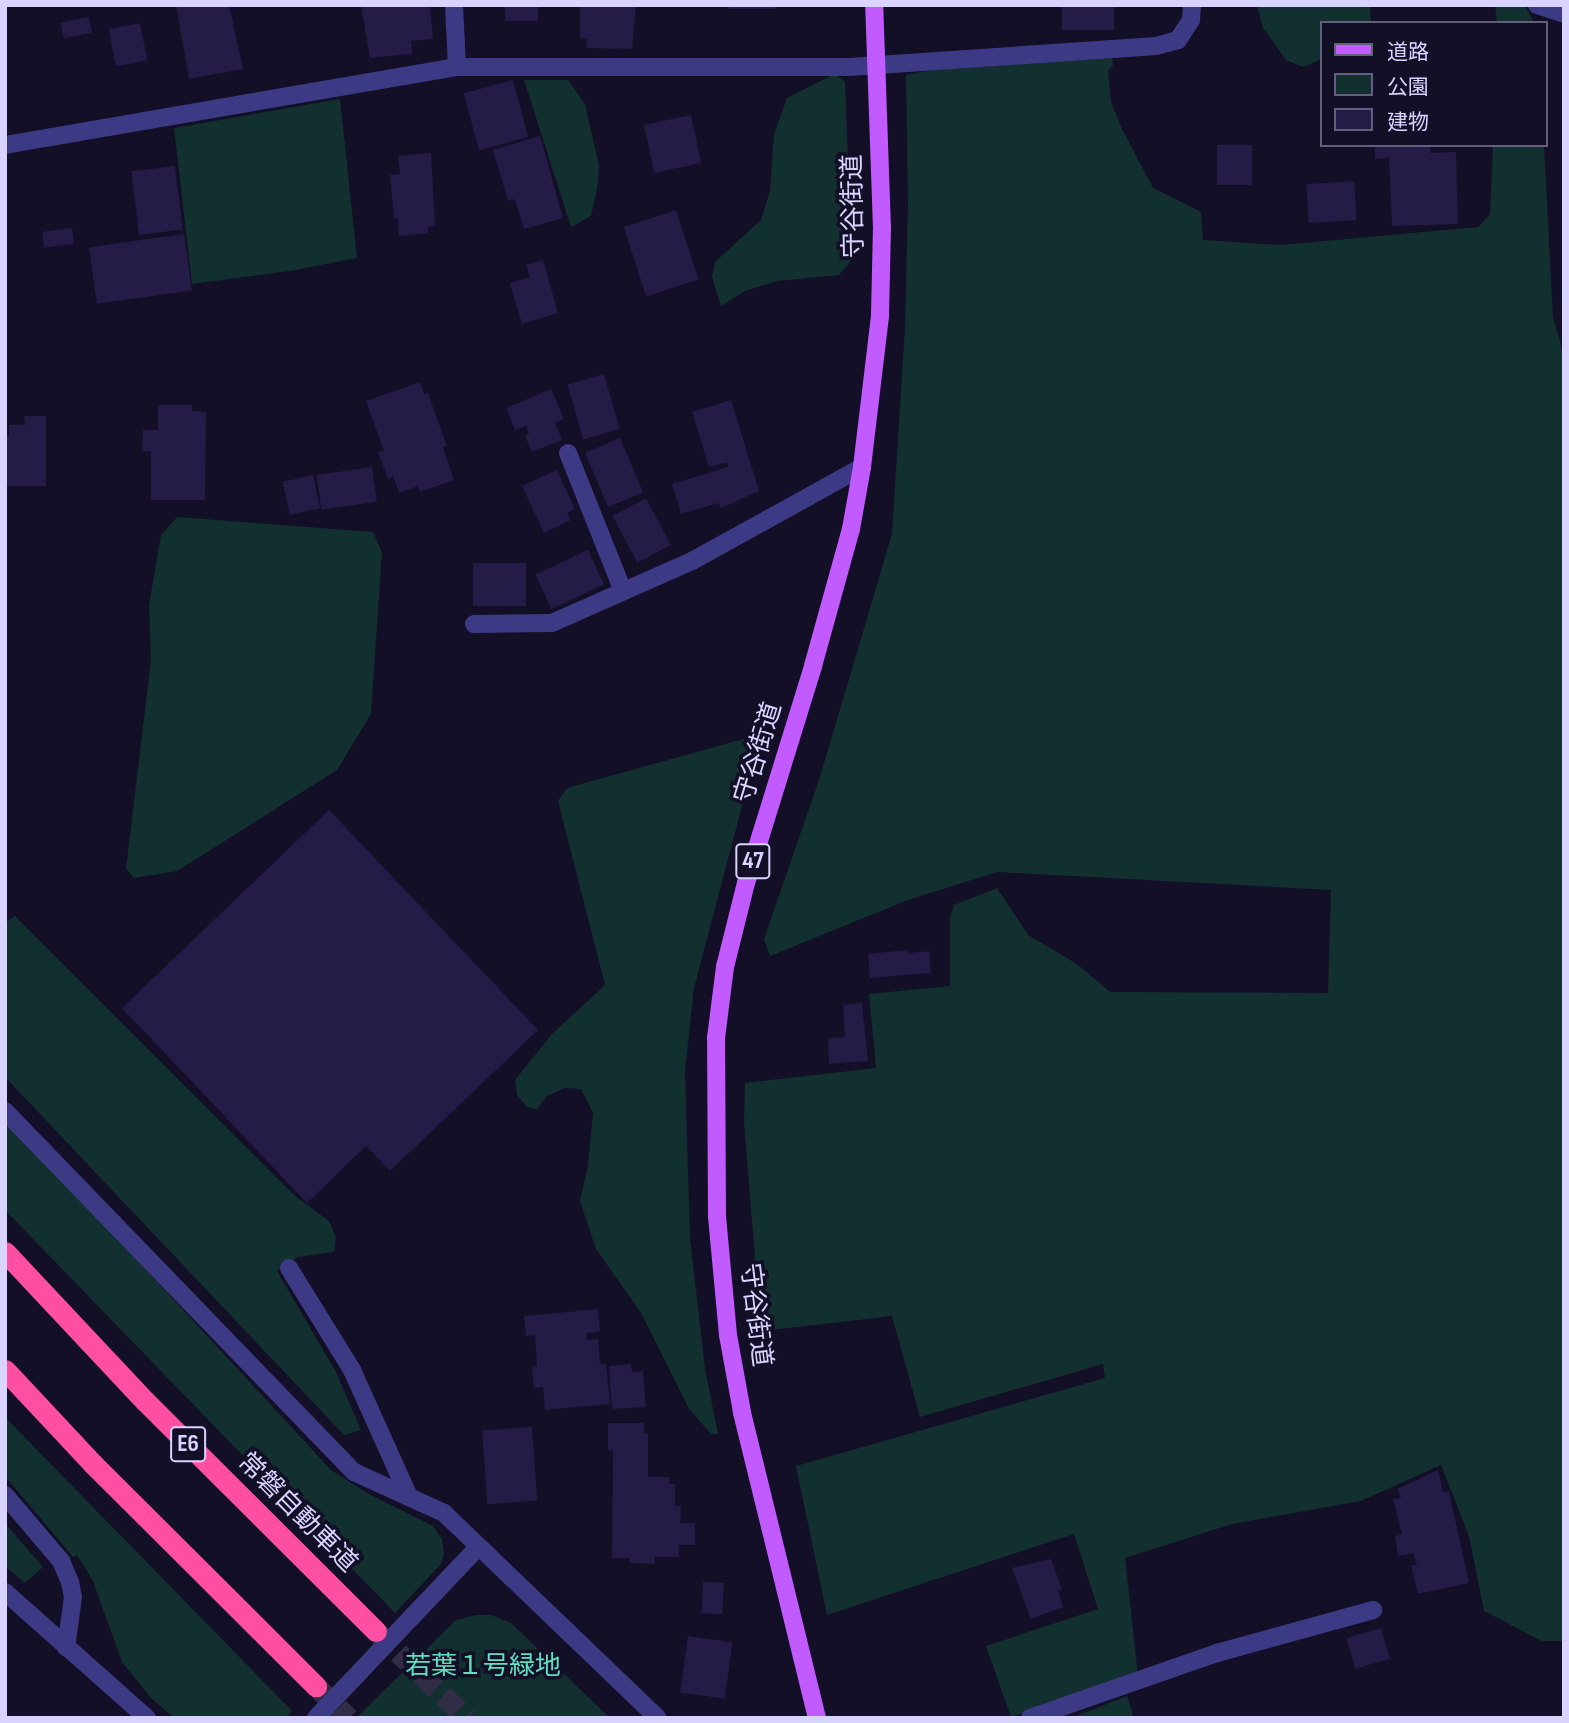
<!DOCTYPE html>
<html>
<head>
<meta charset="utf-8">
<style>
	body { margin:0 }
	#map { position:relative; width:1569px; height:1723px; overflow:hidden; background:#130f26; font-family:"Sofia Sans Condensed","Noto Sans JP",sans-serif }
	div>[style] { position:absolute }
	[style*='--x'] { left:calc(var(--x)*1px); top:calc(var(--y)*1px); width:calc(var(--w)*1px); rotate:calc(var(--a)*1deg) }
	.green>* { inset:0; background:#12302f }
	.building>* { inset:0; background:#241b47; transform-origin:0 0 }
	.highway-tunnel>* { height:21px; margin-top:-10.5px; transform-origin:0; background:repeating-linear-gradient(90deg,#312d47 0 21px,transparent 0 31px) }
	.lane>* { height:18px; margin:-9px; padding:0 9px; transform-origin:9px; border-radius:9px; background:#3d3a85 }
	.street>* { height:18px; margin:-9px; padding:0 9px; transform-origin:9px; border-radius:9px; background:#3d3a85 }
	.primary>* { height:18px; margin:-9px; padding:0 9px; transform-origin:9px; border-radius:9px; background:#c25bff }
	.highway>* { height:21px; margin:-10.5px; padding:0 10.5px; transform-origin:10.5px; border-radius:10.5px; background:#ff4fa3 }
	span { translate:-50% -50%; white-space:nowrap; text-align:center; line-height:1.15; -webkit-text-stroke:7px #130f26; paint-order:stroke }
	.shield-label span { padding:2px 5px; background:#130f26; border:2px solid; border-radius:5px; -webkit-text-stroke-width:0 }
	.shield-label { font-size:24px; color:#d9d4ff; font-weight:700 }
	.street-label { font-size:26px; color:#d9d4ff }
	.park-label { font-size:26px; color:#5fe0c0 }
	.frame { position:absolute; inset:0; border:7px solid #d9d4ff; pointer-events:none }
	.legend { position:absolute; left:1320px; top:21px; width:228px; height:126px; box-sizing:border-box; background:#130f26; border:2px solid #625e7d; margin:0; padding:9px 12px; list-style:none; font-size:21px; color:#d9d4ff }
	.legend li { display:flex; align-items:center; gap:14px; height:35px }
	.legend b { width:35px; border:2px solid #625e7d }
</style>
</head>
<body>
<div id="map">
	<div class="green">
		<div style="clip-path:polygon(1257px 5px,1370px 5px,1371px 20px,1371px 23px,1322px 23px,1322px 59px,1303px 67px,1286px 60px,1263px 28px)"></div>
		<div style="clip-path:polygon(1495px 5px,1525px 5px,1534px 23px,1497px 23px)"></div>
		<div style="clip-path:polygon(1112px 58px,1113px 66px,1108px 70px,1111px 102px,1121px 127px,1153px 188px,1201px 212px,1203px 240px,1281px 245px,1478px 227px,1490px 214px,1493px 145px,1544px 145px,1553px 317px,1564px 356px,1564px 1641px,1542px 1641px,1484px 1611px,1469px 1536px,1441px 1465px,1361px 1501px,1232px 1524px,1125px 1558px,1138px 1676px,1011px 1717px,986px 1646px,1098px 1609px,1074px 1534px,827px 1615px,796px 1466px,1105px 1378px,1103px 1364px,920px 1417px,892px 1316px,761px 1331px,744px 1123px,745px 1083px,876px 1068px,869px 994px,950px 986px,950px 918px,954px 905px,997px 888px,1028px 935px,1077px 964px,1110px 992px,1328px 993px,1331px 890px,997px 872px,908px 900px,770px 956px,764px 939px,820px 777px,892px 534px,905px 327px,908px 203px,906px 75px,933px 70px)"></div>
		<div style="clip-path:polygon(835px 74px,845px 82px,852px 260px,839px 275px,777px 281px,745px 291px,721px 306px,712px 277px,715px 262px,761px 220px,770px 191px,774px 134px,787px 98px)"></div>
		<div style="clip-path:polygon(524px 80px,568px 80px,585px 104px,599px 166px,597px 189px,591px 216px,571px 227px)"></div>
		<div style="clip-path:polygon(340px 99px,357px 258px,290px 271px,192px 284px,174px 128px)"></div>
		<div style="clip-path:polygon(177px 517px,373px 532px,382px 552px,371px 714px,337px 770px,177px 871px,134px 878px,126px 869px,151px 660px,149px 605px,161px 535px)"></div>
		<div style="clip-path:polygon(747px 738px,760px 738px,694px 988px,685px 1071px,690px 1238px,705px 1369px,718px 1434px,711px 1434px,689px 1409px,641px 1313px,596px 1249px,580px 1201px,588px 1165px,593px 1113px,581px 1089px,565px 1088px,547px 1096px,537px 1109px,527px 1107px,517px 1095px,515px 1080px,552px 1034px,605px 985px,558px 801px,567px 788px)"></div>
		<div style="clip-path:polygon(15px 916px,295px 1196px,329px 1221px,336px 1237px,334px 1252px,298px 1257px,277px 1271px,336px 1372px,361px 1430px,344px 1435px,5px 1077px,5px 923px)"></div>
		<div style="clip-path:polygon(5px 1117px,331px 1470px,367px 1493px,433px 1526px,442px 1539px,444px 1553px,441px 1564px,395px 1613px,5px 1210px)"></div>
		<div style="clip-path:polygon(5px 1417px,292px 1711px,286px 1718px,174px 1718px,151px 1698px,122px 1662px,93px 1581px,77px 1555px,73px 1557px,5px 1476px)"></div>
		<div style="clip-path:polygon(5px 1523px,43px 1567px,25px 1583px,5px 1566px)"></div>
		<div style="clip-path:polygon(476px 1615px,491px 1615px,511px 1623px,610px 1718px,356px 1718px,456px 1620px)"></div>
		<div style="clip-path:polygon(1127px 1696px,1134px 1718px,1071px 1718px)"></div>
	</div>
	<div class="building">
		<div style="clip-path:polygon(176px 5px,229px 5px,243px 69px,189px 79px)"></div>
		<div style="clip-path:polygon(361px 5px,430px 5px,433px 39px,411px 41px,412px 54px,370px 58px)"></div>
		<div style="left:505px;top:5px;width:33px;height:16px"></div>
		<div style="clip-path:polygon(580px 5px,636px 5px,632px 49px,586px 48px,587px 39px,580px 38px)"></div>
		<div style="left:728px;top:5px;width:48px;height:4px"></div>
		<div style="left:1062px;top:5px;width:52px;height:25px"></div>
		<div style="left:89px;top:17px;width:16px;height:29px;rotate:79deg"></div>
		<div style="left:140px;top:23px;width:38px;height:32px;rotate:79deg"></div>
		<div style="left:513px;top:80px;width:59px;height:51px;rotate:75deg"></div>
		<div style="left:691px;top:115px;width:49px;height:48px;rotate:78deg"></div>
		<div style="clip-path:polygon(540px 136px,563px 218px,524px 229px,515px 199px,508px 201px,493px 150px)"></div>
		<div style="left:1252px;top:145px;width:40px;height:35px;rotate:90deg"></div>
		<div style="clip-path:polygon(1375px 145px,1430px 145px,1430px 153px,1456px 152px,1458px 224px,1392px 226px,1389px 158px,1375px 159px)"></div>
		<div style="clip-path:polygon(431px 153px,435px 226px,428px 227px,428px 233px,399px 236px,398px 219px,394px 218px,390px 175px,400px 174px,398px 156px)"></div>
		<div style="left:175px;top:166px;width:64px;height:44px;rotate:83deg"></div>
		<div style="left:1354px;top:181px;width:39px;height:48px;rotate:86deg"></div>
		<div style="left:676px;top:210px;width:73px;height:55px;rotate:72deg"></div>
		<div style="left:72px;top:228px;width:16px;height:30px;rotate:83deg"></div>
		<div style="left:184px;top:234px;width:57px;height:96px;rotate:82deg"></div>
		<div style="clip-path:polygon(543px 260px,558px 313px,522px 324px,510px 283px,530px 277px,526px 265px)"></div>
		<div style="left:604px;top:374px;width:57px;height:38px;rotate:74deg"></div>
		<div style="clip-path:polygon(420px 382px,424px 394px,428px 393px,447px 446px,443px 447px,454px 480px,420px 492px,418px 486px,399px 493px,393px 476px,388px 479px,378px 452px,384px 451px,366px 401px)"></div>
		<div style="clip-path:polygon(551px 389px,564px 419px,555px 423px,562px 440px,532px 452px,525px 436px,529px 434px,526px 426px,515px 430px,506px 408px)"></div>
		<div style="clip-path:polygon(731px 400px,759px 491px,721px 508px,719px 503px,681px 514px,672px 484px,728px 467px,727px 462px,709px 467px,692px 412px)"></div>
		<div style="clip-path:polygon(158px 405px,192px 405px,192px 411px,206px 412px,205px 500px,151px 500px,151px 451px,142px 451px,143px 430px,158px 430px)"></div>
		<div style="clip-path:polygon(24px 416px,46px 416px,46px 486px,5px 486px,5px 435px,9px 435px,9px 425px,25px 425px)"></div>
		<div style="left:620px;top:438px;width:59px;height:38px;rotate:67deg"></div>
		<div style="left:372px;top:467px;width:35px;height:56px;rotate:82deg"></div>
		<div style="clip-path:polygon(557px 470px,575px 509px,567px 513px,571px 520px,544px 533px,522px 486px)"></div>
		<div style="left:313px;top:475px;width:34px;height:31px;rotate:78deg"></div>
		<div style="left:646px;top:498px;width:53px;height:38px;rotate:62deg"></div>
		<div style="left:588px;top:550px;width:38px;height:58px;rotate:65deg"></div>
		<div style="left:526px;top:563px;width:43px;height:53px;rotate:90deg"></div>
		<div style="clip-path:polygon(329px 810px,538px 1030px,390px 1171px,366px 1146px,307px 1203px,122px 1008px)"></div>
		<div style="clip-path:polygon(908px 950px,908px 953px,929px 951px,931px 973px,870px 978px,868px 954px)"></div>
		<div style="clip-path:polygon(862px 1003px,868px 1061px,829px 1064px,828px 1038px,845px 1037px,843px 1005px)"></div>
		<div style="clip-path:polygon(598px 1309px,600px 1331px,587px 1333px,587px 1340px,598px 1339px,600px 1364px,606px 1364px,610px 1404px,545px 1410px,543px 1387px,534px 1388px,532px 1366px,537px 1366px,535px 1335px,526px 1336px,524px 1316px)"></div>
		<div style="clip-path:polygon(631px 1364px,632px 1372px,643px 1371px,646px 1407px,612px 1409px,609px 1366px)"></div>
		<div style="clip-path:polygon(608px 1423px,644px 1423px,644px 1434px,648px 1434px,648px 1477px,669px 1477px,669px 1484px,675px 1484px,675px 1506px,681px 1506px,680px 1523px,695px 1523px,695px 1545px,679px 1545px,679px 1557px,655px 1557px,655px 1564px,629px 1563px,630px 1558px,612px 1558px,613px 1450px,608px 1450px)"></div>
		<div style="left:532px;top:1427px;width:74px;height:50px;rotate:86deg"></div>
		<div style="clip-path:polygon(1438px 1470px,1443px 1492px,1449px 1491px,1469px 1583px,1418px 1594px,1411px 1565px,1417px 1565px,1413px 1553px,1398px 1556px,1395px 1536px,1402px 1534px,1393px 1499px,1401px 1498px,1397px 1489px)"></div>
		<div style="clip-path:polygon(1051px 1559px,1062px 1590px,1058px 1591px,1063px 1607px,1031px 1619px,1012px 1568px)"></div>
		<div style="left:703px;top:1582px;width:21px;height:31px;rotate:3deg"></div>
		<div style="left:1381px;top:1628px;width:32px;height:36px;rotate:74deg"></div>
		<div style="left:688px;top:1636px;width:45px;height:57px;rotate:8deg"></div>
	</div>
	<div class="highway-tunnel">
		<div style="--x:376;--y:1631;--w:126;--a:43.7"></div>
		<div style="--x:316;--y:1686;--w:46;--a:44.1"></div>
	</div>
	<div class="lane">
		<div style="--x:1537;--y:5;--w:28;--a:18"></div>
		<div style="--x:1030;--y:1718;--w:198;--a:-19.2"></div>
		<div style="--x:1217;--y:1653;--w:162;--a:-15.4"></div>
	</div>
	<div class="street">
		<div style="--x:457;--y:67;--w:392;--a:0"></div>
		<div style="--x:849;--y:67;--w:308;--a:-3.9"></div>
		<div style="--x:1156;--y:46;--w:23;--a:-15"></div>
		<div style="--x:1178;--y:40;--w:24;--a:-57"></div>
		<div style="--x:1191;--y:20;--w:15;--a:-86"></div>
		<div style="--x:5;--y:145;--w:459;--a:-9.8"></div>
		<div style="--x:457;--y:67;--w:62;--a:-92.8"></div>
		<div style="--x:568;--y:453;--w:149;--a:68.3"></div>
		<div style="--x:474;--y:624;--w:78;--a:-0.7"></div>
		<div style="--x:552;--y:623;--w:153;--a:-23.9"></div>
		<div style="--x:692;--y:561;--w:194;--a:-28.9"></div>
		<div style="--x:5;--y:1111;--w:502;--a:45.97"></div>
		<div style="--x:354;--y:1472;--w:99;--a:24.5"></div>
		<div style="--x:444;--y:1513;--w:296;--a:43.8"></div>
		<div style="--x:289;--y:1268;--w:120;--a:58.3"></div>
		<div style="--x:352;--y:1370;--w:139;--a:65.8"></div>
		<div style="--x:5;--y:1495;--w:87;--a:49.7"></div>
		<div style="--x:61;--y:1561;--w:23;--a:67"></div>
		<div style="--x:70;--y:1582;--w:15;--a:79"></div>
		<div style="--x:73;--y:1597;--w:51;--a:97.8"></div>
		<div style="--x:5;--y:1592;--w:190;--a:41.6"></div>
		<div style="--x:316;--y:1718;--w:236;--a:-46.5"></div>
	</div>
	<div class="primary">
		<div style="--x:817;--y:1718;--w:315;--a:-103.8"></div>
		<div style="--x:742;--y:1412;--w:78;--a:-100.3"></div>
		<div style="--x:728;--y:1335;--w:120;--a:-95.3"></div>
		<div style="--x:717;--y:1216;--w:178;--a:-90.3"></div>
		<div style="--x:716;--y:1038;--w:72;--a:-82.8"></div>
		<div style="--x:725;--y:967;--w:87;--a:-76"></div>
		<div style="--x:746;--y:883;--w:227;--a:-72.8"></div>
		<div style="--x:813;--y:666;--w:142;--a:-74.5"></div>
		<div style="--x:851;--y:529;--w:63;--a:-79.9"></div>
		<div style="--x:862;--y:467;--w:153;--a:-83.2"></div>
		<div style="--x:880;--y:315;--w:86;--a:-88.7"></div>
		<div style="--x:882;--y:229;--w:224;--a:-92"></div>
	</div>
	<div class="highway">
		<div style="--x:5;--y:1252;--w:204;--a:46.8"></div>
		<div style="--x:145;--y:1401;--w:326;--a:44.9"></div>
		<div style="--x:5;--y:1370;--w:129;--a:46.9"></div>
		<div style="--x:93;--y:1464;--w:315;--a:44.9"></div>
	</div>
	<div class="shield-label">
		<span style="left:753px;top:861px">47</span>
		<span style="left:188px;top:1444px">E6</span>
	</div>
	<div class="street-label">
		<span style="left:854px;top:206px;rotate:-91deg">守谷街道</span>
		<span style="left:759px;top:753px;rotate:-73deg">守谷街道</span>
		<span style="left:755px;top:1315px;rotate:83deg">守谷街道</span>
		<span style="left:297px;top:1513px;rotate:45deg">常磐自動車道</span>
	</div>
	<div class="park-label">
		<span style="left:483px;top:1667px">若葉１号緑地</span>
	</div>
	<div class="frame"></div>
	<ul class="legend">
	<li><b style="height:9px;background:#c25bff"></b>道路</li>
	<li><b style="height:19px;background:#12302f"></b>公園</li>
	<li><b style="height:19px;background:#241b47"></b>建物</li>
	</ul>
</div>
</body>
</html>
